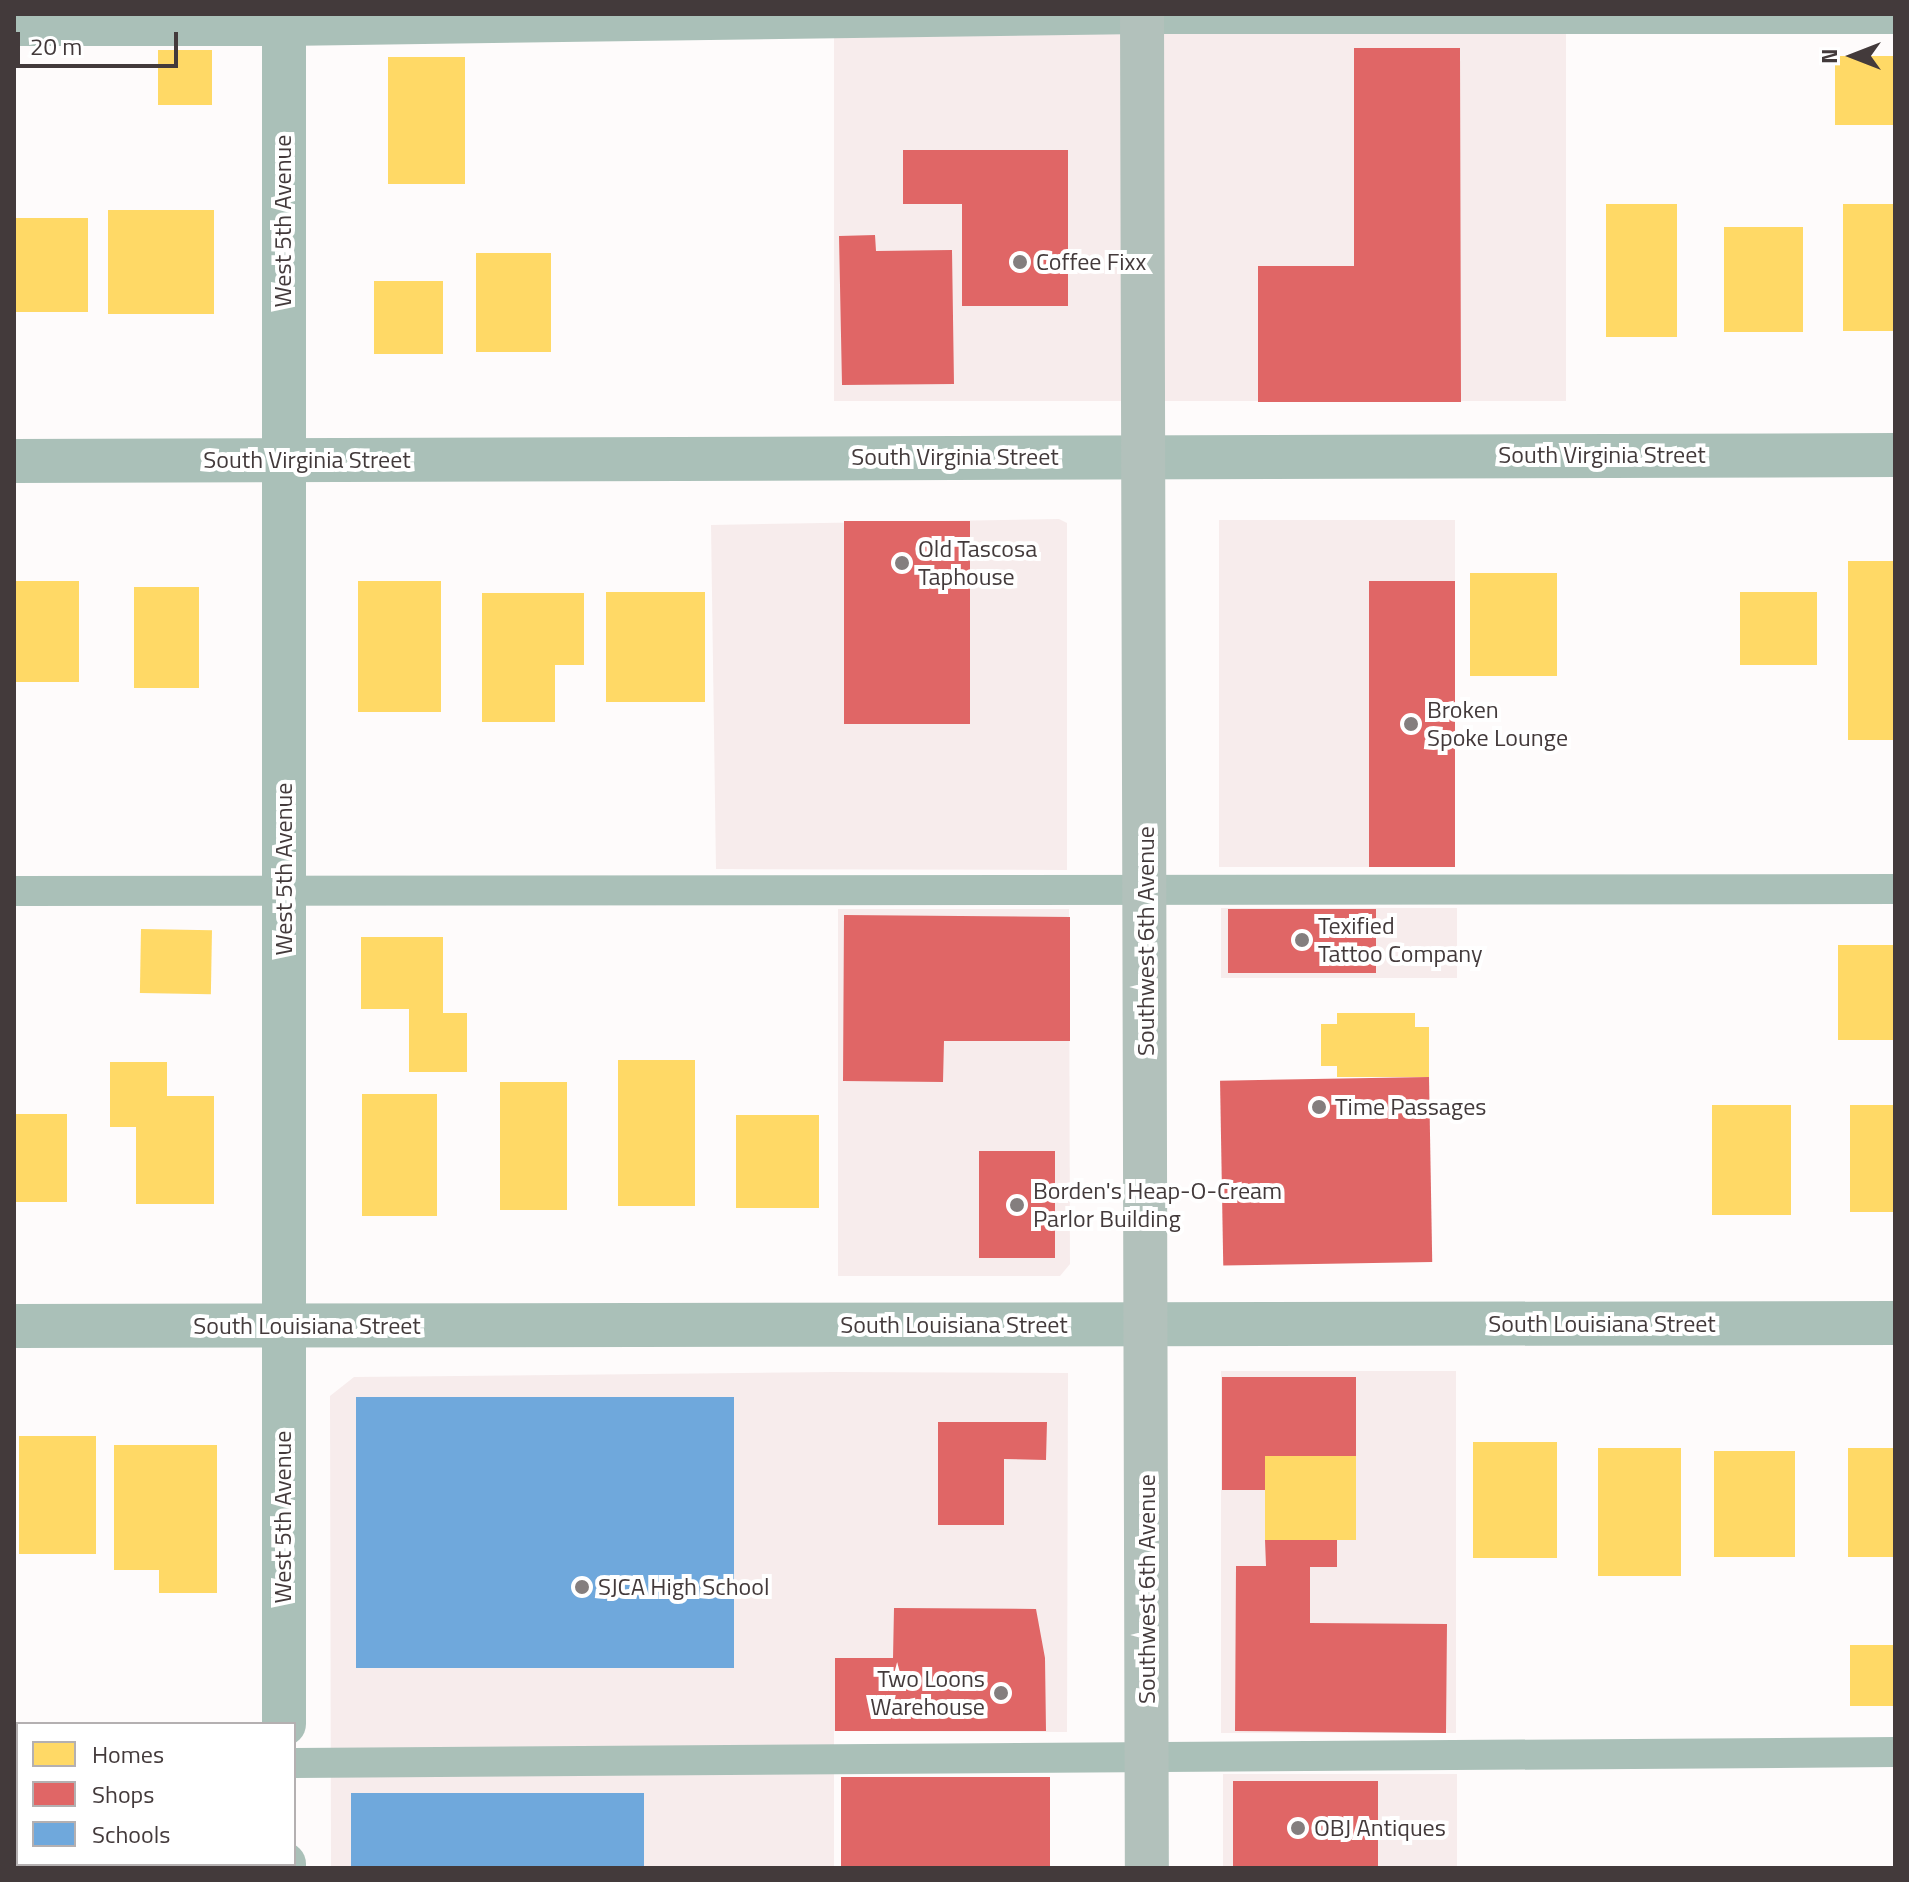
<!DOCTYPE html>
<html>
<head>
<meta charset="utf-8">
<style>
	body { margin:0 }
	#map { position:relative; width:1909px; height:1882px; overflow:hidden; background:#fefbfb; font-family:"Titillium Web",sans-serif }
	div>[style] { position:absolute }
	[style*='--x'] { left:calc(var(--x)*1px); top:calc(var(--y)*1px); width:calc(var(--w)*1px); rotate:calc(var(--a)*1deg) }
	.built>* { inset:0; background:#f7ecec; transform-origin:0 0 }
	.homes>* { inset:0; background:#ffd966; transform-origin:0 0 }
	.shops>* { inset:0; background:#e06666; transform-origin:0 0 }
	.schools>* { inset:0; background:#6fa8dc; transform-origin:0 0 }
	.service>* { height:30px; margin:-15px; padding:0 15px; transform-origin:15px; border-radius:15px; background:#aac0b8 }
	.minor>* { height:44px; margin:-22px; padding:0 22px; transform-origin:22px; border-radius:22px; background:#aac0b8 }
	.primary>* { height:44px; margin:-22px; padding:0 22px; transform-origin:22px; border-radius:22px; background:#b2c1bb }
	.dots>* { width:22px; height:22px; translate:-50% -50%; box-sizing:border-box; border:4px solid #fff; border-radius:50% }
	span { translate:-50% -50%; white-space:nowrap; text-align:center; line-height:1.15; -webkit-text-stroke:8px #fff; paint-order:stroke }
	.street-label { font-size:24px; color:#433a3b }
	.poi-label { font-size:24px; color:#433a3b }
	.left { translate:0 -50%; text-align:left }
	.right { translate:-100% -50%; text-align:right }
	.frame { position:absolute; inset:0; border:16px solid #433a3b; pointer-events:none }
	.legend { position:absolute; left:16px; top:1722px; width:280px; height:144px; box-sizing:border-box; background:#fff; border:2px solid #b4b0b1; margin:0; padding:10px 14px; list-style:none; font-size:24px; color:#433a3b }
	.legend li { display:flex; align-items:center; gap:16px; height:40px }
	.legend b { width:40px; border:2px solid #b4b0b1 }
	.north { position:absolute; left:1813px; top:16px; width:80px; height:80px; -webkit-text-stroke:6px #fff; paint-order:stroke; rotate:270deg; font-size:22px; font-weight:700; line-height:32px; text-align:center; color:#433a3b }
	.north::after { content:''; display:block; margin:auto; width:28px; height:36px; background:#433a3b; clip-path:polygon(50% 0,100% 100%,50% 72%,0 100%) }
	.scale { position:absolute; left:16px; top:32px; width:162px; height:36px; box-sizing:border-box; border:4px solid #433a3b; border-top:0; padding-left:10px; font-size:24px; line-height:28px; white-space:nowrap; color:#433a3b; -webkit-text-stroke:6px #fff; paint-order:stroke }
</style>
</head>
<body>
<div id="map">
	<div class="built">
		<div style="left:834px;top:14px;width:732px;height:387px"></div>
		<div style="clip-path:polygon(1059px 519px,1067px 523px,1067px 870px,716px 869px,711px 525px)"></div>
		<div style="left:1219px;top:520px;width:236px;height:347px"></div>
		<div style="left:1221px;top:908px;width:236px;height:70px"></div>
		<div style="clip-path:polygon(838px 909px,1069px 909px,1070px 1264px,1060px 1276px,838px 1276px)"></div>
		<div style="left:1456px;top:1371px;width:362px;height:235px;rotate:90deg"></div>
		<div style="clip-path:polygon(834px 1372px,1068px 1373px,1067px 1732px,834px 1731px,834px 1868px,331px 1868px,330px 1396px,354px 1377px)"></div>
		<div style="left:1223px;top:1774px;width:234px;height:94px"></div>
	</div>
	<div class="homes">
		<div style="left:158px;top:50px;width:54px;height:55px"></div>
		<div style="left:1835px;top:56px;width:60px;height:69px"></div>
		<div style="left:388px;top:57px;width:77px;height:127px"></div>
		<div style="left:1606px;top:204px;width:71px;height:133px"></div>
		<div style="left:1843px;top:204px;width:52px;height:127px"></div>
		<div style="left:108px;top:210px;width:106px;height:104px"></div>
		<div style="left:15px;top:218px;width:73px;height:94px"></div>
		<div style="left:1724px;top:227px;width:79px;height:105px"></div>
		<div style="left:476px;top:253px;width:75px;height:99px"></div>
		<div style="left:374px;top:281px;width:69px;height:73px"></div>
		<div style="left:1848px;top:561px;width:47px;height:179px"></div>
		<div style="left:1470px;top:573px;width:87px;height:103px"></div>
		<div style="left:14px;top:581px;width:65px;height:101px"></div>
		<div style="left:358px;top:581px;width:83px;height:131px"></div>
		<div style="left:134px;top:587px;width:65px;height:101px"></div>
		<div style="left:606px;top:592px;width:99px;height:110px"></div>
		<div style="left:1740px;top:592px;width:77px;height:73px"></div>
		<div style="clip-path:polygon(482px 593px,584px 593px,584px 665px,555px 665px,555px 722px,482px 722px)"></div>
		<div style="left:141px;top:929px;width:71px;height:64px;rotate:1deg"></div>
		<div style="clip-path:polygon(361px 937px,443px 937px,443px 1013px,467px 1013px,467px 1072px,409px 1072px,409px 1009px,361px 1009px)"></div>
		<div style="left:1838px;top:945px;width:57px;height:95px"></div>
		<div style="clip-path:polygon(1337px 1013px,1415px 1013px,1415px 1027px,1429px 1027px,1429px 1077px,1337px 1077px,1337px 1066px,1321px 1066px,1321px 1024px,1337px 1024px)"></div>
		<div style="left:618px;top:1060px;width:77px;height:146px"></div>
		<div style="clip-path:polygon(110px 1062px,167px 1062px,167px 1096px,214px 1096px,214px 1204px,136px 1204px,136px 1127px,110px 1127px)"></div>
		<div style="left:500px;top:1082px;width:67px;height:128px"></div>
		<div style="left:362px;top:1094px;width:75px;height:122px"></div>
		<div style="left:1712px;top:1105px;width:79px;height:110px"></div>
		<div style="left:1850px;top:1105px;width:45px;height:107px"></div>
		<div style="left:14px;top:1114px;width:53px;height:88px"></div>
		<div style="left:736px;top:1115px;width:83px;height:93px"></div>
		<div style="left:19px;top:1436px;width:77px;height:118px"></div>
		<div style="left:1473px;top:1442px;width:84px;height:116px"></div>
		<div style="clip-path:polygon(114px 1445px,217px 1445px,217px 1593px,159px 1593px,159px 1570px,114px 1570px)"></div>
		<div style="left:1598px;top:1448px;width:83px;height:128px"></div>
		<div style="left:1848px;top:1448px;width:47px;height:109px"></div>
		<div style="left:1714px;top:1451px;width:81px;height:106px"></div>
		<div style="left:1265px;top:1456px;width:91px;height:84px"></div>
		<div style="left:1850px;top:1645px;width:45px;height:61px"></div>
	</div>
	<div class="shops">
		<div style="clip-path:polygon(1354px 48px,1460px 48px,1461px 402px,1258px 402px,1258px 266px,1354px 266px)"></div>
		<div style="clip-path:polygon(903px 150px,1068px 150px,1068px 306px,962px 306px,962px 204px,903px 204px)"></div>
		<div style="clip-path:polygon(875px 235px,876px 251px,952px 250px,954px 384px,842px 385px,839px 236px)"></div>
		<div style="left:844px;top:521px;width:126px;height:203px"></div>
		<div style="left:1369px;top:581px;width:86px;height:286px"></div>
		<div style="left:1228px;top:909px;width:148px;height:64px"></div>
		<div style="clip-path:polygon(844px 915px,1070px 917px,1070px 1041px,944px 1041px,943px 1082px,843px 1081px)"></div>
		<div style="left:1429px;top:1077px;width:185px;height:209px;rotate:89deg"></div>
		<div style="left:979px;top:1151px;width:76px;height:107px"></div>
		<div style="clip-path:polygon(1222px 1377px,1356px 1377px,1356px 1456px,1265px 1456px,1265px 1490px,1222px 1490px)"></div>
		<div style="clip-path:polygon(938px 1422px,1047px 1422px,1046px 1460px,1004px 1459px,1004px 1525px,938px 1525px)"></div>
		<div style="clip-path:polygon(1265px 1540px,1337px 1540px,1337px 1567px,1310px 1567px,1310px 1623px,1447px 1624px,1446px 1733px,1235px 1731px,1236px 1566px,1266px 1566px)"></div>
		<div style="clip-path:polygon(894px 1608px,1036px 1609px,1045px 1658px,1046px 1731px,835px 1731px,835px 1658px,893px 1658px)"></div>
		<div style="left:1050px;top:1777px;width:91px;height:209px;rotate:90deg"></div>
		<div style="left:1233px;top:1781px;width:145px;height:87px"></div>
	</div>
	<div class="schools">
		<div style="left:356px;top:1397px;width:378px;height:271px"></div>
		<div style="left:351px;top:1793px;width:293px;height:75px"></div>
	</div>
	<div class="service">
		<div style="--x:14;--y:31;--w:270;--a:0"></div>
		<div style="--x:284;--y:31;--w:858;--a:-0.8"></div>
		<div style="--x:1142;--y:19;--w:753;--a:0"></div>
		<div style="--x:14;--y:891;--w:1881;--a:-0.06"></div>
		<div style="--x:14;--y:1763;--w:4;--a:0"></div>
		<div style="--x:294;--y:1763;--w:1601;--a:-0.39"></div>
	</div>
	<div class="minor">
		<div style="--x:14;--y:461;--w:1881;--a:-0.18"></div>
		<div style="--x:14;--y:1326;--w:1881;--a:-0.09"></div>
		<div style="--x:284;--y:1724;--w:1710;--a:-90"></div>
		<div style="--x:284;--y:1868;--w:4;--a:-90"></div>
	</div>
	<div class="primary">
		<div style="--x:1142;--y:14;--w:1854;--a:89.85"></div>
	</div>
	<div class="dots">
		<div style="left:1020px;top:262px;background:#847e7e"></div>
		<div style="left:902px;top:563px;background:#847e7e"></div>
		<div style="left:1411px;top:724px;background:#847e7e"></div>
		<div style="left:1302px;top:940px;background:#847e7e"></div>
		<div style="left:1319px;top:1107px;background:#847e7e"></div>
		<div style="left:1017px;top:1205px;background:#847e7e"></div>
		<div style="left:582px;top:1587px;background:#847e7e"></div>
		<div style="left:1001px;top:1693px;background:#847e7e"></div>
		<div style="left:1298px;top:1828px;background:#847e7e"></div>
	</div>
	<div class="street-label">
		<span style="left:283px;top:221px;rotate:-90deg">West 5th Avenue</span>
		<span style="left:1602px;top:455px">South Virginia Street</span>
		<span style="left:955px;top:457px">South Virginia Street</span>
		<span style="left:307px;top:460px">South Virginia Street</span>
		<span style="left:284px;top:869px;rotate:-90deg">West 5th Avenue</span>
		<span style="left:1146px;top:941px;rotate:-90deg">Southwest 6th Avenue</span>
		<span style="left:1602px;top:1324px">South Louisiana Street</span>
		<span style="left:954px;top:1325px">South Louisiana Street</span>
		<span style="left:307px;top:1326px">South Louisiana Street</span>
		<span style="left:283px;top:1517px;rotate:-90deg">West 5th Avenue</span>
		<span style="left:1147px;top:1589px;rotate:-90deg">Southwest 6th Avenue</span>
	</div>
	<div class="poi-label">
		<span class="left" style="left:1036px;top:262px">Coffee Fixx</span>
		<span class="left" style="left:918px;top:563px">Old Tascosa<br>Taphouse</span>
		<span class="left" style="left:1427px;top:724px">Broken<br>Spoke Lounge</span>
		<span class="left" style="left:1318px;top:940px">Texified<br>Tattoo Company</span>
		<span class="left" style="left:1335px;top:1107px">Time Passages</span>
		<span class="left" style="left:1033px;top:1205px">Borden's Heap-O-Cream<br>Parlor Building</span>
		<span class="left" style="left:598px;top:1587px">SJCA High School</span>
		<span class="right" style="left:985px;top:1693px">Two Loons<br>Warehouse</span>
		<span class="left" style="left:1314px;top:1828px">OBJ Antiques</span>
	</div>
	<div class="frame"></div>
	<ul class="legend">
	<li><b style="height:22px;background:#ffd966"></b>Homes</li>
	<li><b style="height:22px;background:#e06666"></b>Shops</li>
	<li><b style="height:22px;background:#6fa8dc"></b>Schools</li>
	</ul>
	<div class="north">N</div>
	<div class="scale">20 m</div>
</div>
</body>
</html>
